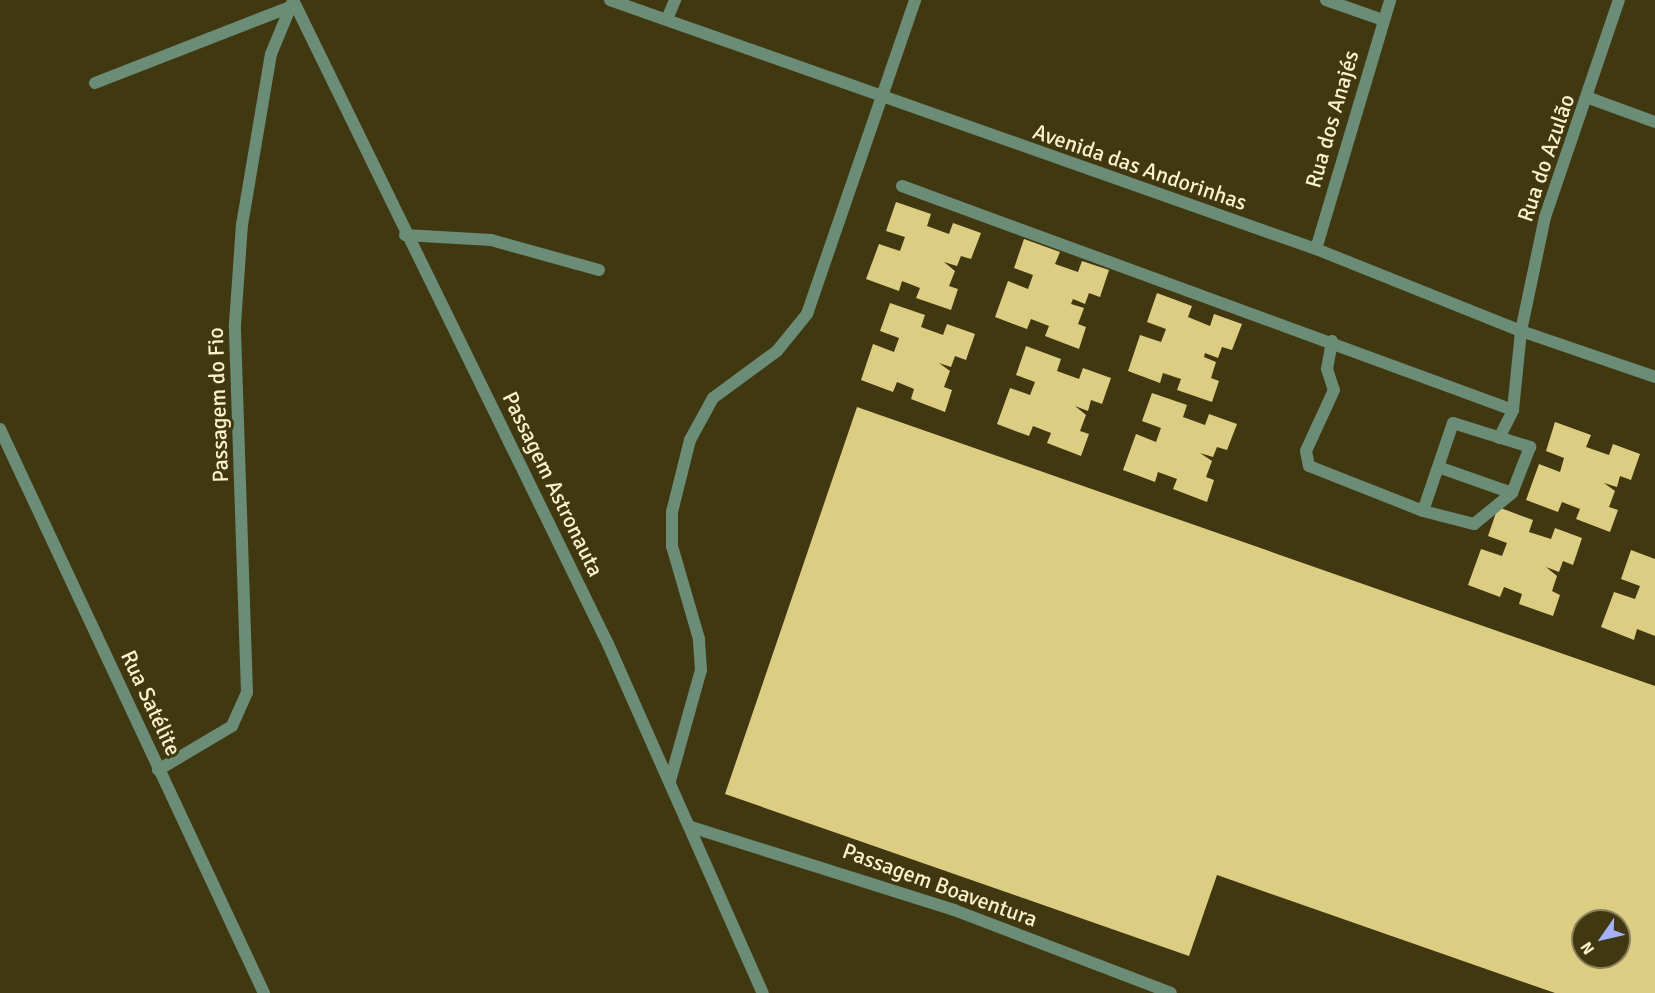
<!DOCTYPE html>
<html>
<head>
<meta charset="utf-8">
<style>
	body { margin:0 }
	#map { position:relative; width:1655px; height:993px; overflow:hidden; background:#403810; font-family:Signika,sans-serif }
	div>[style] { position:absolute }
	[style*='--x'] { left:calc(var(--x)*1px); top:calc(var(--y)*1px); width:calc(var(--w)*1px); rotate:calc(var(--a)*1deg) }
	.building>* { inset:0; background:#ddcd82 }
	.service>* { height:12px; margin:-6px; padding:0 6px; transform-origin:6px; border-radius:6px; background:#6b8c77 }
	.minor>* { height:12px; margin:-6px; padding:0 6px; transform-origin:6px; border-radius:6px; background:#6b8c77 }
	span { translate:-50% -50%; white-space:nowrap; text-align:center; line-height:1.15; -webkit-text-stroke:6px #403810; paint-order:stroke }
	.street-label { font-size:22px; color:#faf2ce }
	.north { position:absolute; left:1571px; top:909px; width:60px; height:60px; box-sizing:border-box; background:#403810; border:2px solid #8a825c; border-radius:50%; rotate:236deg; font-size:16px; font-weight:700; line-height:24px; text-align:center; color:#faf2ce }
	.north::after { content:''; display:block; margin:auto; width:21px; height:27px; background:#a6b1fc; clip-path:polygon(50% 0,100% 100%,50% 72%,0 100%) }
</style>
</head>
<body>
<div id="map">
	<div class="building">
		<div style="clip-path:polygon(896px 202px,931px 214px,927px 226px,949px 234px,953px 223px,981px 233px,971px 259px,961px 256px,957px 266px,944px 262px,955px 271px,949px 286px,958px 289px,951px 310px,916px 298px,920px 288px,902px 281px,899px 291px,866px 279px,879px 244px,900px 251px,905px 237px,886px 231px)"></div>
		<div style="clip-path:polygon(1024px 239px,1060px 252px,1055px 264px,1078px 272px,1082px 261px,1109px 270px,1100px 297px,1089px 293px,1085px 304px,1073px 299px,1071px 304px,1084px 308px,1078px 324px,1086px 327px,1079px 349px,1045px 336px,1049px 326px,1031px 319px,1027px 329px,995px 317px,1008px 281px,1028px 289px,1033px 275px,1014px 268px)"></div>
		<div style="clip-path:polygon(1157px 293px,1192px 306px,1188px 317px,1210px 326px,1214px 314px,1242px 324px,1232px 350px,1222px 347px,1218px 358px,1205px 353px,1204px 357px,1216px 362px,1211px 378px,1219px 381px,1212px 402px,1177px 390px,1181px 379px,1163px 373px,1160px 383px,1128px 371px,1140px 335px,1161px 342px,1166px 329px,1147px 322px)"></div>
		<div style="clip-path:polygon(890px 303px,925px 315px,921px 327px,943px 335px,947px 324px,975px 334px,966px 360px,955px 356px,951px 367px,939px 363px,950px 371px,944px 387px,952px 390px,945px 412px,911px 399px,914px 389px,897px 382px,893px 392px,861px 380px,873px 344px,894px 352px,899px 338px,880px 331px)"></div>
		<div style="clip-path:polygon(1026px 346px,1061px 359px,1057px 371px,1079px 379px,1083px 368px,1111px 378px,1102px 404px,1091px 400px,1088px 411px,1075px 406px,1086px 415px,1080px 431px,1089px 434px,1081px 456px,1047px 443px,1051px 433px,1033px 426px,1029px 436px,997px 424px,1010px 388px,1030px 395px,1035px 382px,1016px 375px)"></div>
		<div style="clip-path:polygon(1152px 393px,1187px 405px,1183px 417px,1205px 425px,1209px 414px,1237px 424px,1227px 450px,1217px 447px,1213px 457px,1200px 453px,1212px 461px,1206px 477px,1214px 480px,1207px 502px,1173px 489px,1177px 479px,1158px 472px,1155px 482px,1123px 470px,1136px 434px,1156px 442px,1161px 428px,1142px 421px)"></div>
		<div style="clip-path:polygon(evenodd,857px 407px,1655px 686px,1655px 993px,1555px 993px,1217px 875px,1189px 956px,725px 794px,857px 407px,1583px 921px,1619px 921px,1619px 957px,1583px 957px,1583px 921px)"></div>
		<div style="clip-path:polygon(1555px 422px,1591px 435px,1586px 447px,1609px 455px,1613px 444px,1640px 454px,1631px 480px,1620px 476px,1617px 487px,1604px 483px,1615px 491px,1609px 507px,1618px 510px,1610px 532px,1576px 519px,1580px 509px,1562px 502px,1558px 512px,1526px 500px,1539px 464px,1560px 472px,1564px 458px,1546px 451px)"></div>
		<div style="clip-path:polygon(1498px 507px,1533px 520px,1529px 532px,1551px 539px,1555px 528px,1582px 538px,1573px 565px,1563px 561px,1559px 572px,1546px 567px,1557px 576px,1552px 591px,1560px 595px,1553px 616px,1519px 604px,1522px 594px,1504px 587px,1500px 597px,1468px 585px,1481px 549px,1502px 556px,1507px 543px,1488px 536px)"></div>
		<div style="clip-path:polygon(1631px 550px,1655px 559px,1655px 636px,1637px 629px,1634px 640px,1601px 627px,1614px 592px,1635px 599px,1640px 586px,1621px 579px)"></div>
	</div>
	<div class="service">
		<div style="--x:95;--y:83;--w:209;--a:-21.3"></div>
		<div style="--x:902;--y:186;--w:651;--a:20.13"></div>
		<div style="--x:1513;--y:410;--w:79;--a:-84.2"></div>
	</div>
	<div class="minor">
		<div style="--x:293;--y:0;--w:717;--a:63.94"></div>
		<div style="--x:608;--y:644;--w:382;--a:66.1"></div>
		<div style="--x:610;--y:0;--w:749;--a:19.43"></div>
		<div style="--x:1316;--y:249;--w:221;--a:21.8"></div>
		<div style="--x:1521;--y:331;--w:142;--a:18.9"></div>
		<div style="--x:1326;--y:0;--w:60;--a:19.3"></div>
		<div style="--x:667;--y:19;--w:21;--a:-67"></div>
		<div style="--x:1589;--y:98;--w:70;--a:20"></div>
		<div style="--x:405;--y:235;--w:86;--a:3.3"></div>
		<div style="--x:491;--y:240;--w:112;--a:15.5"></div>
		<div style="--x:1316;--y:249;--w:260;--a:-73.4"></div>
		<div style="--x:1521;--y:331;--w:116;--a:-78.1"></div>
		<div style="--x:1545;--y:217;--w:229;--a:-71.2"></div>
		<div style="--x:1332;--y:341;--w:28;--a:100"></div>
		<div style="--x:1327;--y:369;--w:22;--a:72"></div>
		<div style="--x:1334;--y:390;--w:67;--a:114.7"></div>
		<div style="--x:1306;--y:451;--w:15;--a:79"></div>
		<div style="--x:1309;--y:466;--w:123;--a:21.5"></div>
		<div style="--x:1423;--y:511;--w:93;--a:-71.2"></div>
		<div style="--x:1453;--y:423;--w:81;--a:17.3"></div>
		<div style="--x:1530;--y:447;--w:49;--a:111.4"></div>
		<div style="--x:1512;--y:493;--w:78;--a:-160.6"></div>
		<div style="--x:0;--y:429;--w:623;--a:64.92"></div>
		<div style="--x:1499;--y:438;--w:31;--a:-63"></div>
		<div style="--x:1423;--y:511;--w:53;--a:14.3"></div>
		<div style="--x:1474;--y:524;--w:49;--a:-39.2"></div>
		<div style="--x:158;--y:770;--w:86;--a:-30.7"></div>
		<div style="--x:232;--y:726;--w:36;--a:-66"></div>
		<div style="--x:247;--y:693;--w:369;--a:-91.9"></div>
		<div style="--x:235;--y:324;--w:99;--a:-86"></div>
		<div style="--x:242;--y:225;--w:173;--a:-80.4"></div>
		<div style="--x:271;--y:54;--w:57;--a:-67.5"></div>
		<div style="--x:670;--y:781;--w:115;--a:-74.4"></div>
		<div style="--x:701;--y:670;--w:31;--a:-94"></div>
		<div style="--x:699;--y:639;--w:97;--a:-106.2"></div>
		<div style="--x:672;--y:546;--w:34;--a:-90"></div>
		<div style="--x:672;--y:512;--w:74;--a:-76"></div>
		<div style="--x:690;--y:440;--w:48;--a:-61.3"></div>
		<div style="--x:713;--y:398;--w:79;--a:-36.3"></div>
		<div style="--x:777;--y:351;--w:48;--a:-51"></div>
		<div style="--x:807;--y:314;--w:332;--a:-71"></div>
		<div style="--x:691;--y:827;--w:276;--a:17.5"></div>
		<div style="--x:954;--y:910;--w:232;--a:20.9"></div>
	</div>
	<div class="street-label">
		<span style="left:1332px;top:119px;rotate:-74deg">Rua dos Anajés</span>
		<span style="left:1546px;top:158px;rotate:-71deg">Rua do Azulão</span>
		<span style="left:1140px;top:167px;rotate:19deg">Avenida das Andorinhas</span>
		<span style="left:218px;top:405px;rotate:-92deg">Passagem do Fio</span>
		<span style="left:553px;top:484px;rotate:64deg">Passagem Astronauta</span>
		<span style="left:151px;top:703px;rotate:65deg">Rua Satélite</span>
		<span style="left:940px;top:885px;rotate:20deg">Passagem Boaventura</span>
	</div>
	<div class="north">N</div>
</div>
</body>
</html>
